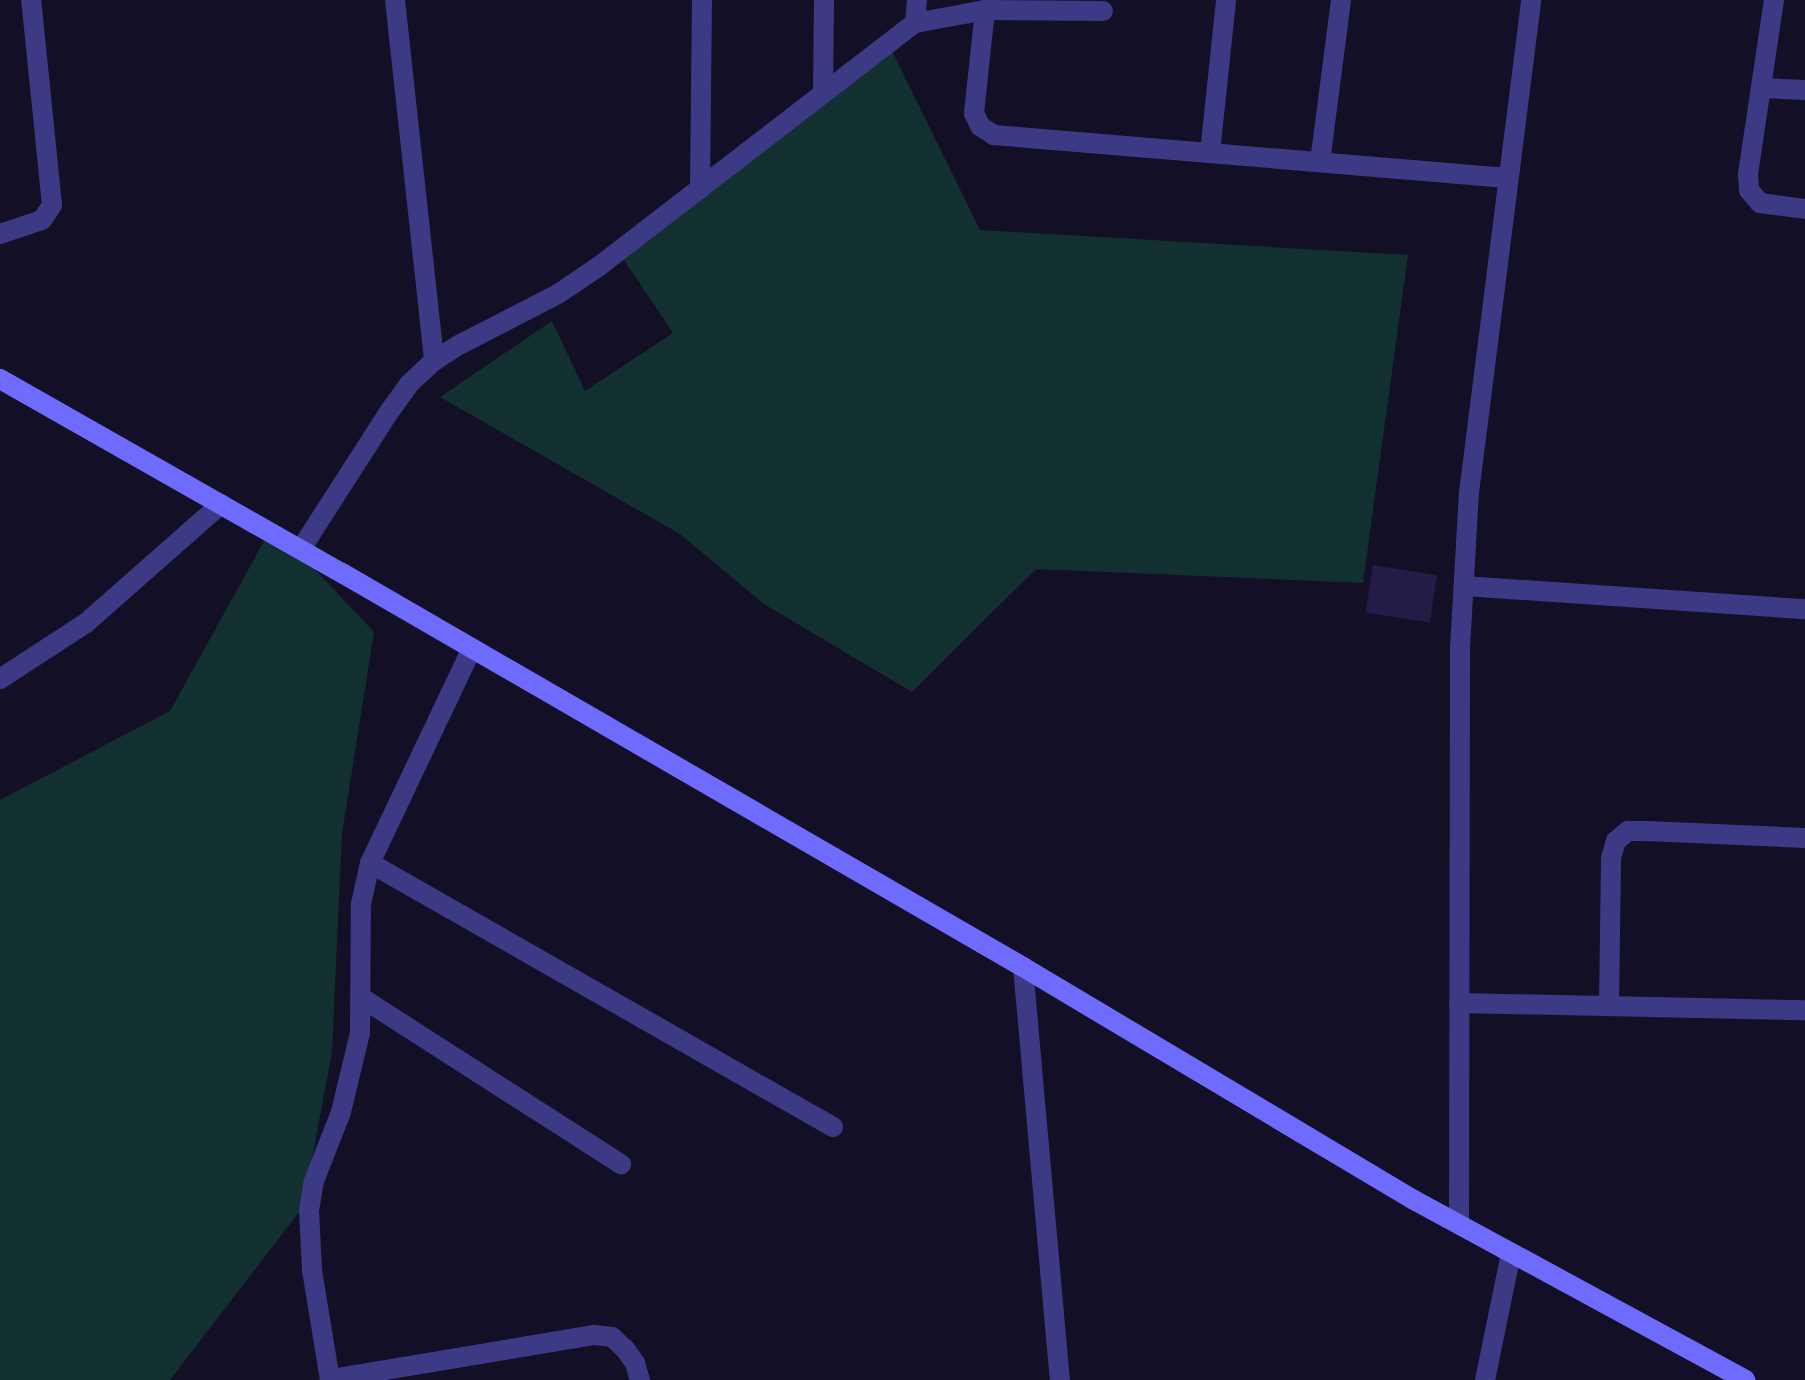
<!DOCTYPE html>
<html>
<head>
<meta charset="utf-8">
<style>
	body { margin:0 }
	#map { position:relative; width:1805px; height:1380px; overflow:hidden; background:#130f26; font-family:"PT Sans",sans-serif }
	div>[style] { position:absolute }
	[style*='--x'] { left:calc(var(--x)*1px); top:calc(var(--y)*1px); width:calc(var(--w)*1px); rotate:calc(var(--a)*1deg) }
	.green>* { inset:0; background:#12302f }
	.building>* { inset:0; background:#241b47; transform-origin:0 0 }
	.street>* { height:20px; margin:-10px; padding:0 10px; transform-origin:10px; border-radius:10px; background:#3d3a85 }
	.secondary>* { height:20px; margin:-10px; padding:0 10px; transform-origin:10px; border-radius:10px; background:#6f6bff }
	span { translate:-50% -50%; white-space:nowrap; text-align:center; line-height:1.15; -webkit-text-stroke:7px #130f26; paint-order:stroke }
</style>
</head>
<body>
<div id="map">
	<div class="green">
		<div style="clip-path:polygon(892px 51px,980px 230px,1408px 255px,1363px 583px,1036px 569px,912px 692px,764px 604px,680px 534px,440px 397px,552px 321px,585px 391px,673px 333px,622px 257px)"></div>
		<div style="clip-path:polygon(273px 525px,374px 632px,342px 834px,332px 1052px,303px 1207px,170px 1380px,0 1380px,0 800px,170px 711px)"></div>
	</div>
	<div class="building">
		<div style="left:1373px;top:565px;width:65px;height:48px;rotate:9deg"></div>
	</div>
	<div class="street">
		<div style="--x:395;--y:0;--w:363;--a:83.8"></div>
		<div style="--x:1774;--y:0;--w:177;--a:98.5"></div>
		<div style="--x:1748;--y:175;--w:15;--a:86"></div>
		<div style="--x:1749;--y:190;--w:17;--a:50"></div>
		<div style="--x:1760;--y:203;--w:45;--a:7.6"></div>
		<div style="--x:985;--y:10;--w:104;--a:96.1"></div>
		<div style="--x:974;--y:113;--w:14;--a:65"></div>
		<div style="--x:980;--y:126;--w:17;--a:33"></div>
		<div style="--x:994;--y:135;--w:515;--a:4.79"></div>
		<div style="--x:915;--y:23;--w:23;--a:-85"></div>
		<div style="--x:1761;--y:88;--w:44;--a:2.6"></div>
		<div style="--x:823;--y:93;--w:93;--a:-89.4"></div>
		<div style="--x:1210;--y:153;--w:154;--a:-84"></div>
		<div style="--x:1320;--y:162;--w:163;--a:-82.6"></div>
		<div style="--x:700;--y:189;--w:189;--a:-89.4"></div>
		<div style="--x:0;--y:234;--w:44;--a:-18.4"></div>
		<div style="--x:42;--y:220;--w:18;--a:-56"></div>
		<div style="--x:52;--y:205;--w:206;--a:-95.8"></div>
		<div style="--x:301;--y:549;--w:163;--a:-57.3"></div>
		<div style="--x:389;--y:412;--w:34;--a:-54"></div>
		<div style="--x:409;--y:384;--w:34;--a:-43"></div>
		<div style="--x:434;--y:361;--w:30;--a:-33"></div>
		<div style="--x:459;--y:345;--w:111;--a:-27.3"></div>
		<div style="--x:558;--y:294;--w:48;--a:-34"></div>
		<div style="--x:598;--y:267;--w:400;--a:-37.6"></div>
		<div style="--x:915;--y:23;--w:71;--a:-10.5"></div>
		<div style="--x:985;--y:10;--w:118;--a:0.5"></div>
		<div style="--x:1464;--y:586;--w:342;--a:3.9"></div>
		<div style="--x:0;--y:679;--w:103;--a:-33.1"></div>
		<div style="--x:86;--y:623;--w:180;--a:-41.4"></div>
		<div style="--x:370;--y:863;--w:533;--a:29.69"></div>
		<div style="--x:1023;--y:967;--w:415;--a:84.9"></div>
		<div style="--x:362;--y:998;--w:308;--a:32.7"></div>
		<div style="--x:1459;--y:1003;--w:346;--a:1.2"></div>
		<div style="--x:1609;--y:1006;--w:148;--a:-89.2"></div>
		<div style="--x:1611;--y:858;--w:18;--a:-74"></div>
		<div style="--x:1616;--y:841;--w:16;--a:-40"></div>
		<div style="--x:1628;--y:831;--w:18;--a:0"></div>
		<div style="--x:1646;--y:831;--w:159;--a:2.5"></div>
		<div style="--x:1459;--y:1224;--w:576;--a:-89.9"></div>
		<div style="--x:1460;--y:648;--w:155;--a:-86.7"></div>
		<div style="--x:1469;--y:493;--w:497;--a:-82.8"></div>
		<div style="--x:331;--y:1379;--w:267;--a:-9.5"></div>
		<div style="--x:594;--y:1335;--w:18;--a:6"></div>
		<div style="--x:612;--y:1337;--w:18;--a:43"></div>
		<div style="--x:625;--y:1349;--w:17;--a:54"></div>
		<div style="--x:635;--y:1363;--w:18;--a:74"></div>
		<div style="--x:330;--y:1380;--w:111;--a:-99.3"></div>
		<div style="--x:312;--y:1270;--w:59;--a:-92.9"></div>
		<div style="--x:309;--y:1211;--w:30;--a:-81"></div>
		<div style="--x:314;--y:1181;--w:74;--a:-68.6"></div>
		<div style="--x:341;--y:1112;--w:81;--a:-76.5"></div>
		<div style="--x:360;--y:1033;--w:129;--a:-89.6"></div>
		<div style="--x:361;--y:904;--w:42;--a:-77.6"></div>
		<div style="--x:370;--y:863;--w:238;--a:-64.6"></div>
		<div style="--x:1485;--y:1380;--w:130;--a:-78.4"></div>
	</div>
	<div class="secondary">
		<div style="--x:0;--y:379;--w:393;--a:29.6"></div>
		<div style="--x:342;--y:573;--w:787;--a:30.05"></div>
		<div style="--x:1023;--y:967;--w:455;--a:30.8"></div>
		<div style="--x:1414;--y:1200;--w:377;--a:28.5"></div>
	</div>
</div>
</body>
</html>
